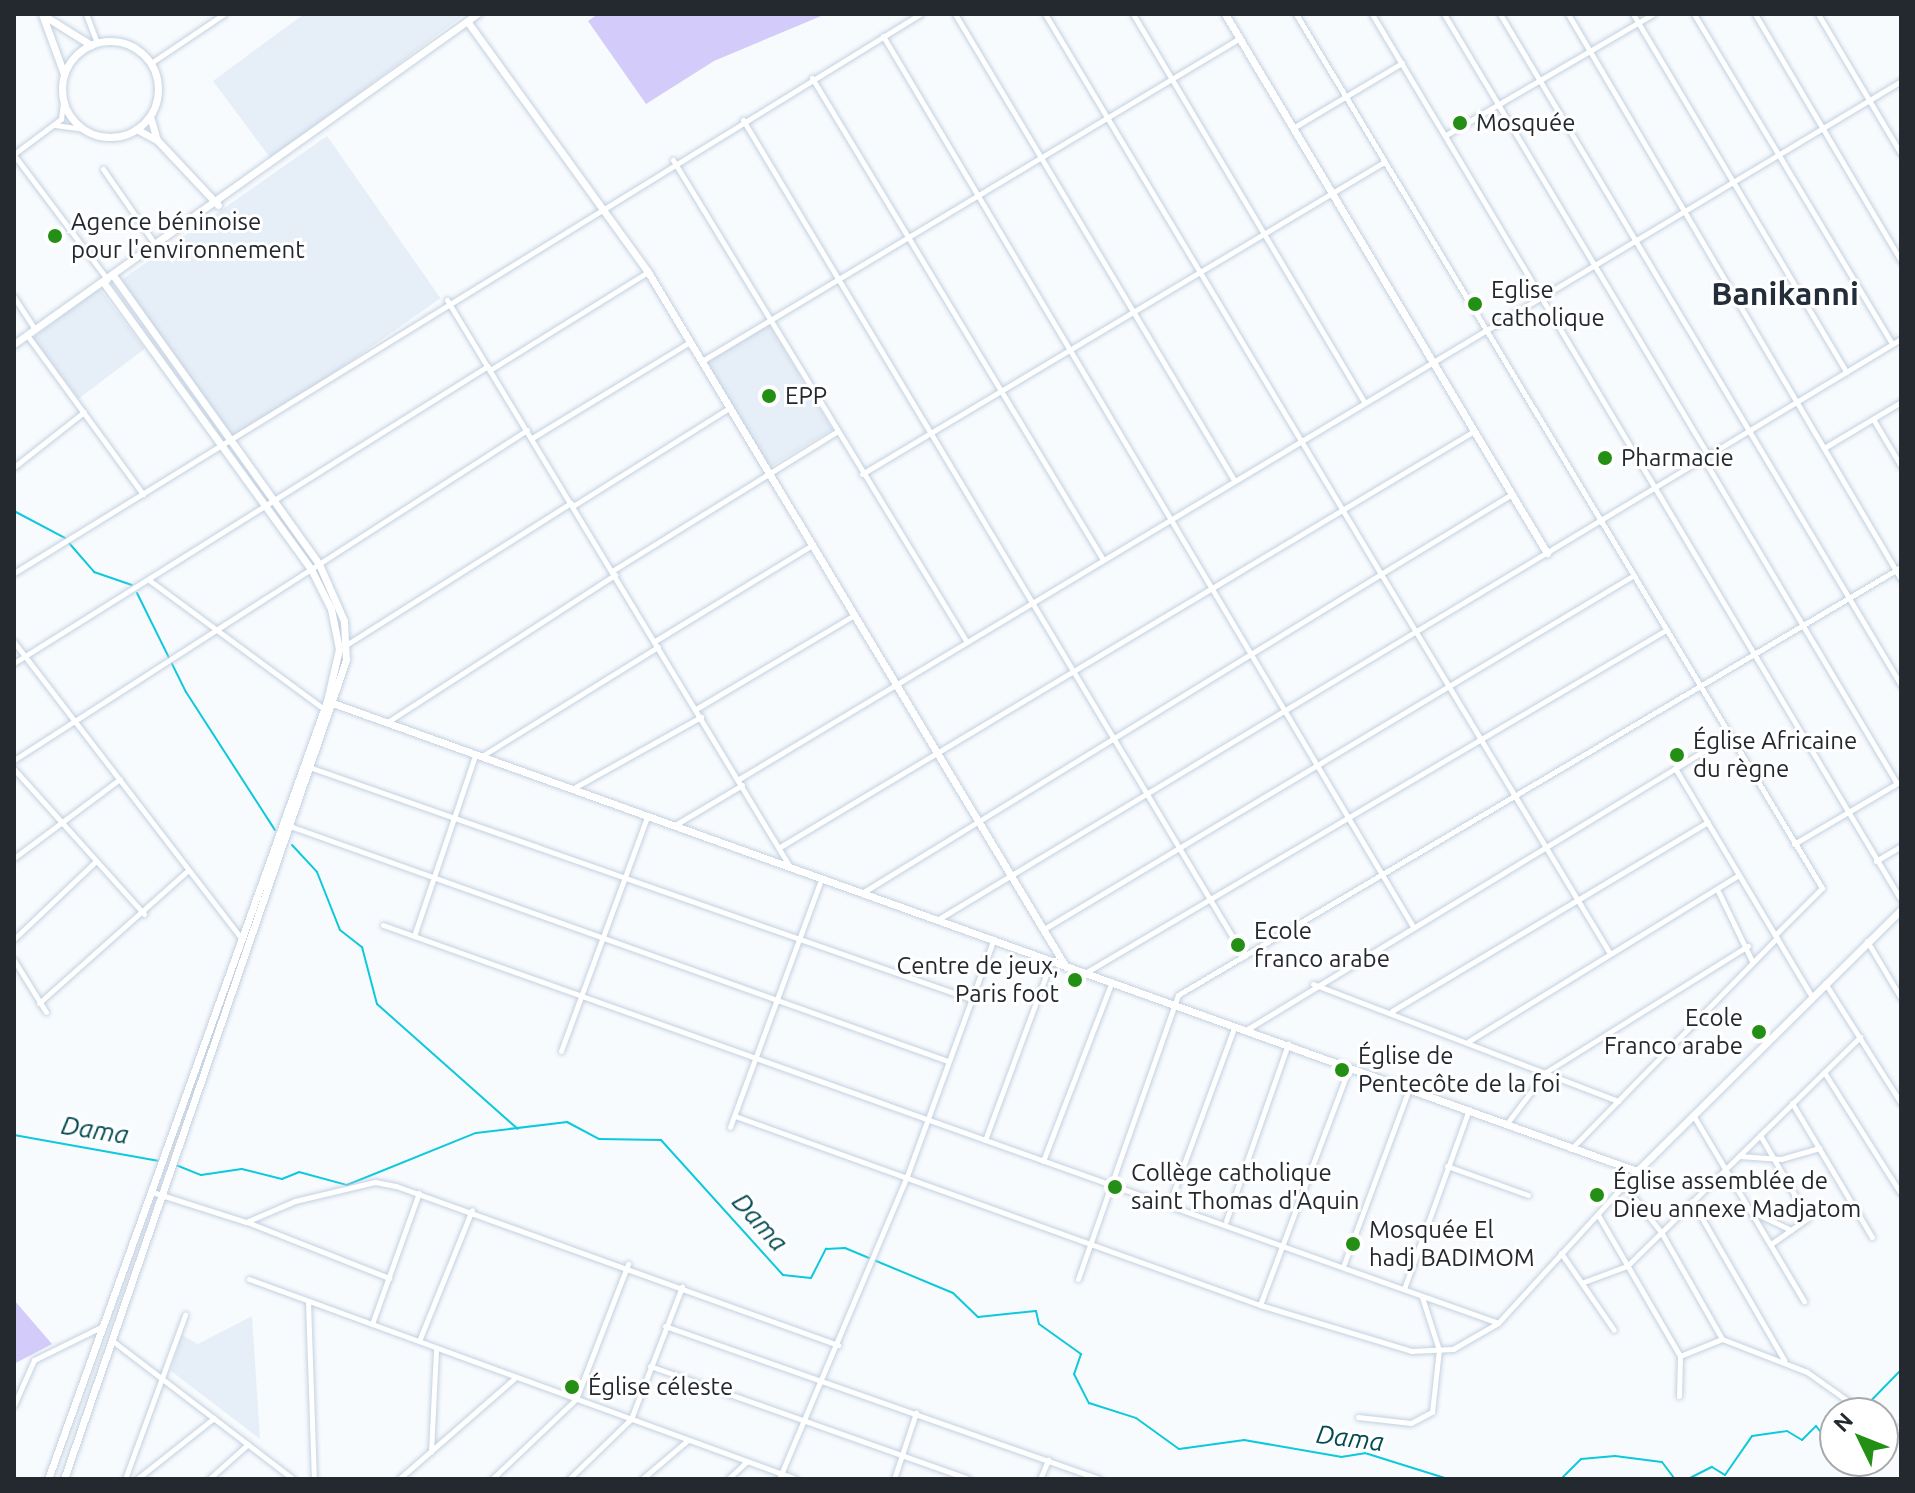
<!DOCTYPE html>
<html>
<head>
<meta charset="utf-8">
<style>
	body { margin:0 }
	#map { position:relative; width:1915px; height:1493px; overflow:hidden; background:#f8fbfe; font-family:Ubuntu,sans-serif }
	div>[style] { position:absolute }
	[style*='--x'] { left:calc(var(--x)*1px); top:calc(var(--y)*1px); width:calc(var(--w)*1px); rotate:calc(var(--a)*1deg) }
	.built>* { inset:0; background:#e6eef7; transform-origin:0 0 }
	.green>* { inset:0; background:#d3cbf9 }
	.stream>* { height:2px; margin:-1px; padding:0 1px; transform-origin:1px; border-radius:1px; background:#0ec9db }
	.roads { filter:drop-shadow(0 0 2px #c3d1e0) drop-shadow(0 0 2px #c3d1e0) }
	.street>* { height:5px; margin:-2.5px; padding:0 2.5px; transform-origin:2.5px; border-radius:2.5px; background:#fff }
	.secondary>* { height:7px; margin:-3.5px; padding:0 3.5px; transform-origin:3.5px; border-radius:3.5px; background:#fff }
	.secondary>.ring { margin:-3.5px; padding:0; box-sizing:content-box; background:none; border:7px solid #fff; border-radius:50% }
	.dots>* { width:22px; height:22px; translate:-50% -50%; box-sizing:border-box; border:4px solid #fff; border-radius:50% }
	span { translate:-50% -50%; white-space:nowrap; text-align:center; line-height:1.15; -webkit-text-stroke:6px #fff; paint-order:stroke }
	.poi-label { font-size:24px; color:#24292f }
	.left { translate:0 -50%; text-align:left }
	.right { translate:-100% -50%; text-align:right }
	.water-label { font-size:26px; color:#024b52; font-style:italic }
	.district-label { font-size:32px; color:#232e3a; font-weight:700 }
	.frame { position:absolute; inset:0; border:16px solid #24292f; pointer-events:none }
	.north { position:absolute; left:1819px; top:1397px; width:80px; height:80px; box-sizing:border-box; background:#fff; border:2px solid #a7a9ac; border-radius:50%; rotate:313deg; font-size:22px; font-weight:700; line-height:32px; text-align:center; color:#24292f }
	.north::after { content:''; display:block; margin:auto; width:28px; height:36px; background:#238f14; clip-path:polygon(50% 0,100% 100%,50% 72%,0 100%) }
</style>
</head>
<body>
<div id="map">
	<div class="built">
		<div style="clip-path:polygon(304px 14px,465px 14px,271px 159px,213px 81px)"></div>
		<div style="left:327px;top:136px;width:198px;height:251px;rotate:55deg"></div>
		<div style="left:99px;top:288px;width:76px;height:83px;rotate:53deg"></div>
		<div style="left:769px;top:324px;width:123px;height:74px;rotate:59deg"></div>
		<div style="clip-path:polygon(252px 1316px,260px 1439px,171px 1371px,182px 1335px,198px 1344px)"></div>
	</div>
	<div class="green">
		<div style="clip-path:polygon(598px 14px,826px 14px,714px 61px,646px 104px,588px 21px)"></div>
		<div style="clip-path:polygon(14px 1300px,52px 1344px,14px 1364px)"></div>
	</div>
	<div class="stream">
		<div style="--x:14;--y:511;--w:58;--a:27.9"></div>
		<div style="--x:69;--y:543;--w:38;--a:49"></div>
		<div style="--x:94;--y:572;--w:40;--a:18.9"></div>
		<div style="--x:137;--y:593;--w:110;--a:63.7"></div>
		<div style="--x:186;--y:692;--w:164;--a:57.2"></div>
		<div style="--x:292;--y:845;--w:37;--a:47"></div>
		<div style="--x:317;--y:872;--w:62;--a:68.4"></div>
		<div style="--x:340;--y:930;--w:28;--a:38"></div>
		<div style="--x:362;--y:947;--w:59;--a:75.3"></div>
		<div style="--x:377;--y:1004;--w:188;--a:41.6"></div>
		<div style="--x:14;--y:1135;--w:146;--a:10.2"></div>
		<div style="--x:176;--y:1165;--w:27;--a:22"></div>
		<div style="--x:201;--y:1175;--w:41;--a:-8.3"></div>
		<div style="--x:242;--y:1169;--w:41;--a:14"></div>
		<div style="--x:282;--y:1179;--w:18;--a:-22"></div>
		<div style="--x:299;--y:1172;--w:50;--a:15.2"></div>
		<div style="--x:347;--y:1185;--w:139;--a:-22"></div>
		<div style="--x:476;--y:1133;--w:92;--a:-6.9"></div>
		<div style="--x:567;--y:1122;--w:36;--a:28"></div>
		<div style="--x:599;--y:1139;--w:62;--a:0.9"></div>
		<div style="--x:661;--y:1140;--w:182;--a:47.9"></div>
		<div style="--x:783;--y:1275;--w:28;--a:6"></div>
		<div style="--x:811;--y:1278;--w:33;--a:-63"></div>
		<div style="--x:826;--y:1249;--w:19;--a:-3"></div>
		<div style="--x:845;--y:1248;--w:117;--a:22.6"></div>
		<div style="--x:953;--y:1293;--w:35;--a:44"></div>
		<div style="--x:978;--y:1317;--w:58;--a:-5.9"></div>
		<div style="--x:1036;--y:1311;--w:13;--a:77"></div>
		<div style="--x:1039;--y:1324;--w:52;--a:35.5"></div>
		<div style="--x:1081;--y:1354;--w:21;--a:109"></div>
		<div style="--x:1074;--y:1374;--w:33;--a:63"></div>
		<div style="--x:1089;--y:1403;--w:49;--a:17.7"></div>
		<div style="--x:1136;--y:1418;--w:53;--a:35.8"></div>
		<div style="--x:1179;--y:1449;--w:66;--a:-7.9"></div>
		<div style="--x:1244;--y:1440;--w:98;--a:9.9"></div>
		<div style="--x:1341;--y:1457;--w:24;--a:-9"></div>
		<div style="--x:1365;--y:1453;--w:87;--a:17.4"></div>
		<div style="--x:1859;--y:1413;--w:60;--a:-45.7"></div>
		<div style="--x:1486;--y:1479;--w:27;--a:0"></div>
		<div style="--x:1561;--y:1479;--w:28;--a:-45"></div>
		<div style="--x:1581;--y:1459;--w:34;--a:-5"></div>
		<div style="--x:1615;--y:1456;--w:47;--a:7.3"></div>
		<div style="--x:1662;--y:1462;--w:21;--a:53"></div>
		<div style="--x:1688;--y:1479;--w:27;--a:-27"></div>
		<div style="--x:1712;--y:1467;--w:15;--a:32"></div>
		<div style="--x:1725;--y:1475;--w:47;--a:-55.3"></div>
		<div style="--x:1752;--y:1436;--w:35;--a:-8"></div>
		<div style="--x:1787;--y:1431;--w:17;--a:31"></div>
		<div style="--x:1802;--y:1440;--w:20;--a:-45"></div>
		<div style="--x:1816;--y:1426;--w:16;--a:52"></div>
		<div style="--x:1826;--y:1439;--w:9;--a:-18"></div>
	</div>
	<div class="roads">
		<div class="street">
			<div style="--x:86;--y:14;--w:30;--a:69"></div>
			<div style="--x:955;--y:14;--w:543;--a:59.09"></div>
			<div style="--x:1133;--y:14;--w:452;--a:59.2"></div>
			<div style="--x:1296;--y:14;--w:1020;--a:58.96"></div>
			<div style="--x:1822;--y:888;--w:66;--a:135"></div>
			<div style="--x:1372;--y:14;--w:1032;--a:59.16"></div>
			<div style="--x:1444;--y:14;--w:514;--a:59.09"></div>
			<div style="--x:1500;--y:14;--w:782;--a:59.14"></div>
			<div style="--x:1568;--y:14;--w:656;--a:59.49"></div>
			<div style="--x:1633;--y:14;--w:417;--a:59.2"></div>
			<div style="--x:1694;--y:14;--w:385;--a:59"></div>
			<div style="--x:1755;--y:14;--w:287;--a:59.4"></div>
			<div style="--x:1818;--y:14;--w:163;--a:59.3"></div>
			<div style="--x:883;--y:36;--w:1038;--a:59.24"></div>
			<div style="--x:151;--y:63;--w:88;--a:-33.9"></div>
			<div style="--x:812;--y:78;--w:561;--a:58.86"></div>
			<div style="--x:743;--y:120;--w:975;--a:59.07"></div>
			<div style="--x:55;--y:125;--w:28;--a:8"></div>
			<div style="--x:1293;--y:128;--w:127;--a:-30.8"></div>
			<div style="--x:1446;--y:135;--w:240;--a:-30.3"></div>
			<div style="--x:14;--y:154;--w:59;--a:-36.7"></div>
			<div style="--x:61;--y:119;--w:17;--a:-83"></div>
			<div style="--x:14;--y:155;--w:156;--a:53.1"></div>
			<div style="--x:673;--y:160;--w:561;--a:58.63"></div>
			<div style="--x:103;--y:169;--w:95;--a:55.3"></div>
			<div style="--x:14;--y:297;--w:38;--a:57"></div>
			<div style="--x:447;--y:300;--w:663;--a:58.83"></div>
			<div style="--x:27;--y:335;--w:197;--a:53.9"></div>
			<div style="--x:702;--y:361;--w:628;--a:-30.98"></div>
			<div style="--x:490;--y:370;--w:186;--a:-31.8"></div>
			<div style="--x:1873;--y:419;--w:55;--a:59.2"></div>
			<div style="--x:532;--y:438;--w:185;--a:-31.3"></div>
			<div style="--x:1824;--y:448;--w:90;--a:-30.9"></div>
			<div style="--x:1703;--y:458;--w:378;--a:59.2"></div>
			<div style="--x:14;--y:467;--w:89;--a:-38.2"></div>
			<div style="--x:862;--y:474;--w:608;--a:-30.87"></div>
			<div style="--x:1512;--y:494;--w:153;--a:148.6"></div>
			<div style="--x:1381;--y:574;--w:443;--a:58.9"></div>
			<div style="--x:573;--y:506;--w:184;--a:-32.1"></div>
			<div style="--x:612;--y:571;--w:264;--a:-31.8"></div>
			<div style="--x:14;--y:573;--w:1065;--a:-31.67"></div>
			<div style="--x:149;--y:580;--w:217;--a:36.4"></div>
			<div style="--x:655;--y:641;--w:184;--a:-31.4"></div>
			<div style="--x:14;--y:642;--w:373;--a:52.5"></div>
			<div style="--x:346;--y:645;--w:266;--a:-32.3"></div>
			<div style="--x:14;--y:663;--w:559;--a:-32.07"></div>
			<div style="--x:696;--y:709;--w:184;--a:-30.7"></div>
			<div style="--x:386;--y:723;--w:273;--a:-32.9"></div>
			<div style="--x:482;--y:756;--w:207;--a:-31.8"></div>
			<div style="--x:14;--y:760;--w:610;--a:-32.75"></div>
			<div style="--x:312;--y:768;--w:698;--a:19.32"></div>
			<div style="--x:1675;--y:768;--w:265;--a:59.1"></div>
			<div style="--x:14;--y:769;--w:195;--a:48.1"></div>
			<div style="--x:739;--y:779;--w:1356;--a:-30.99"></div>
			<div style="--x:572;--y:789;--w:148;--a:-29.2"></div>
			<div style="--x:287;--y:825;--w:702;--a:19.65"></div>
			<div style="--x:675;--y:825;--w:78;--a:-30.8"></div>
			<div style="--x:1794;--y:844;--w:124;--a:-30.5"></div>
			<div style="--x:780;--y:847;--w:809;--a:-30.94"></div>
			<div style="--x:14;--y:858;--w:132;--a:-36.7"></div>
			<div style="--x:1876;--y:861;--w:29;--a:-31"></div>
			<div style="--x:1717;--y:889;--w:80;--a:64.1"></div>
			<div style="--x:862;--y:893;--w:609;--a:-31.58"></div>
			<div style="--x:1381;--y:574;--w:653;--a:-120.96"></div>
			<div style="--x:937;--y:920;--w:1126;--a:-31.08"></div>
			<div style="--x:383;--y:925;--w:1184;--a:19.64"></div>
			<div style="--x:1044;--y:929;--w:688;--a:-30.96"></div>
			<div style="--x:414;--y:936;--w:190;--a:-71.3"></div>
			<div style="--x:14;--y:939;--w:113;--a:-43.6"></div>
			<div style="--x:1867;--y:941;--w:66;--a:59.2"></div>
			<div style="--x:14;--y:960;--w:61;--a:58.4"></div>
			<div style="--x:1085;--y:973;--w:675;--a:-30.56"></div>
			<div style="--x:1825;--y:983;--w:142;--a:57.7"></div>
			<div style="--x:1313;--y:984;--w:327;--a:21"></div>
			<div style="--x:39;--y:1003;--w:198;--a:-41.7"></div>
			<div style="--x:1392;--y:1011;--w:368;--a:-30.9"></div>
			<div style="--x:1246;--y:1030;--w:567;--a:-31.36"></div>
			<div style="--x:1469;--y:1041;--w:317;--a:-31.6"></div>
			<div style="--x:561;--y:1051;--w:249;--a:-69.8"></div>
			<div style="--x:1824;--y:1072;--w:144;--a:57.7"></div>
			<div style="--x:1792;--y:1103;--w:156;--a:59.2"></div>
			<div style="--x:1693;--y:1115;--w:217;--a:59.2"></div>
			<div style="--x:735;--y:1116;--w:558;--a:19.8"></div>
			<div style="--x:1260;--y:1305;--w:158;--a:16.9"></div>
			<div style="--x:1411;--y:1351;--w:42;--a:-2.7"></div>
			<div style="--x:1453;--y:1349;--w:52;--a:-30"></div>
			<div style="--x:1498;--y:1323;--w:206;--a:-47.6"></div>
			<div style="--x:1508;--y:1122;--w:63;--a:-52.8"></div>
			<div style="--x:1546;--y:1072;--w:238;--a:-32"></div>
			<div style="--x:730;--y:1127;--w:263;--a:-69.8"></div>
			<div style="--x:1760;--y:1135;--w:96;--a:60"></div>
			<div style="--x:1808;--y:1218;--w:45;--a:144.9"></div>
			<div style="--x:985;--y:1140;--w:190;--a:-69.7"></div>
			<div style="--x:1571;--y:1149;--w:295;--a:-45.7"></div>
			<div style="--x:1739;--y:1156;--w:42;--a:4.1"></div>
			<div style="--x:1781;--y:1159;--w:40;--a:-16"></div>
			<div style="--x:1043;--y:1161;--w:190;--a:-69"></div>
			<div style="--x:1447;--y:1166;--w:86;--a:19.7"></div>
			<div style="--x:1625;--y:1186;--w:58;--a:52"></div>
			<div style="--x:1661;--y:1232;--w:123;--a:60.3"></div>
			<div style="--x:152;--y:1192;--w:99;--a:17.7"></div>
			<div style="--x:246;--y:1222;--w:53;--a:-23.2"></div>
			<div style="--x:295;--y:1201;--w:82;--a:-13.4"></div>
			<div style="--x:375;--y:1182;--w:21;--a:11"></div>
			<div style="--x:396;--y:1186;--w:470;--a:19.8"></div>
			<div style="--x:1692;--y:1201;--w:184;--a:59.9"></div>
			<div style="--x:1170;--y:1202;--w:185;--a:-69.8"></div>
			<div style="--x:1753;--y:1212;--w:42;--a:25.3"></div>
			<div style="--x:1598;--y:1215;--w:163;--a:59.8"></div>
			<div style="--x:1680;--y:1356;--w:40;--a:91.4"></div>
			<div style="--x:1226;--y:1221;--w:188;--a:-70.7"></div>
			<div style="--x:247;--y:1222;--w:153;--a:21.5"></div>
			<div style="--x:1561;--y:1253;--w:93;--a:55.5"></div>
			<div style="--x:1344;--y:1264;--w:187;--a:-69.6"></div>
			<div style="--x:249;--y:1279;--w:582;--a:20.08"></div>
			<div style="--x:1078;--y:1279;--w:301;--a:-70.6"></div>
			<div style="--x:1178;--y:995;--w:840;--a:-30.62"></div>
			<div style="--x:1584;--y:1282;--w:46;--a:-20.4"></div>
			<div style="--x:1627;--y:1266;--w:327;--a:-44.5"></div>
			<div style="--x:1404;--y:1289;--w:191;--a:-70.1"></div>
			<div style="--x:308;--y:1301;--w:178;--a:88.1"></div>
			<div style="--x:1260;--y:1305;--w:253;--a:-69.4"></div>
			<div style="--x:372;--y:1324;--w:139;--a:-70.3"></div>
			<div style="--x:665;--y:1326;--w:461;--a:19.4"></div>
			<div style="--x:419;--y:1341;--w:141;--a:-68"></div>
			<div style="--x:114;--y:1342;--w:225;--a:37.4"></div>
			<div style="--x:1680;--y:1356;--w:45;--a:-22"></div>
			<div style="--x:1722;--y:1339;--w:91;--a:21.2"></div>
			<div style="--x:1807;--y:1372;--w:71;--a:35.3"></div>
			<div style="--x:650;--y:1366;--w:338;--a:19.5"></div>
			<div style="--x:14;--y:1405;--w:49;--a:-66"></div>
			<div style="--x:34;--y:1360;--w:77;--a:-26.2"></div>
			<div style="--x:1358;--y:1417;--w:53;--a:6.5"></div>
			<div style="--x:1411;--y:1423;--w:24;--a:-28"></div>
			<div style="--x:1432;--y:1412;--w:62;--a:-83.6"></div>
			<div style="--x:1439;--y:1350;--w:56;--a:-107.8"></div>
			<div style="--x:1883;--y:1423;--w:19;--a:21"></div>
			<div style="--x:431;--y:1452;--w:104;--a:-87.2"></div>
			<div style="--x:125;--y:1479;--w:175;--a:-69.9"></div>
			<div style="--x:137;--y:1479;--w:98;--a:-38.4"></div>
			<div style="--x:209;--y:1479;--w:52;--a:-41.9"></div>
			<div style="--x:399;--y:1479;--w:155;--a:-41.1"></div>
			<div style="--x:492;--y:1479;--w:116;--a:-43.6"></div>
			<div style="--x:576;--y:1399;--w:145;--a:-68.9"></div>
			<div style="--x:569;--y:1479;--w:86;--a:-44.1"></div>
			<div style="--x:631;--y:1419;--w:142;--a:-68.9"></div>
			<div style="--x:642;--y:1479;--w:60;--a:-40.3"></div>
			<div style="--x:728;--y:1479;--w:26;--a:-43"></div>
			<div style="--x:779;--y:1479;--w:329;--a:-67.1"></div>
			<div style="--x:907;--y:1176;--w:250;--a:-69.9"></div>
			<div style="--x:894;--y:1479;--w:70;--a:-71.6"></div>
			<div style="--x:1040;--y:1479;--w:21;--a:-67"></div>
		</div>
		<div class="secondary">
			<div style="--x:42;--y:14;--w:64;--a:69.9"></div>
			<div style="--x:1225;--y:14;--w:628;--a:59.15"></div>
			<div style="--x:43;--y:15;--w:57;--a:32"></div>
			<div style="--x:467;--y:21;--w:309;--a:54.2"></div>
			<div style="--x:648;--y:272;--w:811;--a:58.98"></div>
			<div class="ring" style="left:62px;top:41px;width:89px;height:89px"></div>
			<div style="--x:150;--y:116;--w:25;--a:74"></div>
			<div style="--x:136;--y:129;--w:24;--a:28"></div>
			<div style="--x:157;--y:140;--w:89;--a:46.8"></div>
			<div style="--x:14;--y:344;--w:569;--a:-35.48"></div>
			<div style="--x:327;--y:701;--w:1392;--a:19.74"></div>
			<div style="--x:1637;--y:1171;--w:371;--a:-44.7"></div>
			<div style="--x:48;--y:1479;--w:827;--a:-70.27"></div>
			<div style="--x:327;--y:701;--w:53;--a:-77"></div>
			<div style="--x:339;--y:649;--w:41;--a:-101.3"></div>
			<div style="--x:331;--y:609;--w:45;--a:-116.6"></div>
			<div style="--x:311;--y:569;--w:353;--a:-125.9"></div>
			<div style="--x:64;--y:1479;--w:866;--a:-71"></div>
			<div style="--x:346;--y:660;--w:39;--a:-93"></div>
			<div style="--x:344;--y:621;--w:62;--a:-113.7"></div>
			<div style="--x:319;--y:564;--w:353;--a:-125.5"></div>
		</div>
	</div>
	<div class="dots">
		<div style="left:1460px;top:123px;background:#238f14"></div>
		<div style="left:55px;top:236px;background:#238f14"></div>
		<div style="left:1475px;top:304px;background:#238f14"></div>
		<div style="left:769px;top:396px;background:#238f14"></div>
		<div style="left:1605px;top:458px;background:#238f14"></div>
		<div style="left:1677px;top:755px;background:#238f14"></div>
		<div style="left:1238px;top:945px;background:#238f14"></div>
		<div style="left:1075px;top:980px;background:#238f14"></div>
		<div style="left:1759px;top:1032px;background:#238f14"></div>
		<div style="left:1342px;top:1070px;background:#238f14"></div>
		<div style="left:1115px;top:1187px;background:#238f14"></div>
		<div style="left:1597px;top:1195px;background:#238f14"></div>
		<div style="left:1353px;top:1244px;background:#238f14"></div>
		<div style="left:572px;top:1387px;background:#238f14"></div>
	</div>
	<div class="poi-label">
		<span class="left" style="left:1476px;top:123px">Mosquée</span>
		<span class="left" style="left:71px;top:236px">Agence béninoise<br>pour l'environnement</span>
		<span class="left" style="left:1491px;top:304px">Eglise<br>catholique</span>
		<span class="left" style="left:785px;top:396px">EPP</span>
		<span class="left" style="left:1621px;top:458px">Pharmacie</span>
		<span class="left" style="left:1693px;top:755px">Église Africaine<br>du règne</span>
		<span class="left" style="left:1254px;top:945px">Ecole<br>franco arabe</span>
		<span class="right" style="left:1059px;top:980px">Centre de jeux,<br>Paris foot</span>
		<span class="right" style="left:1743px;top:1032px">Ecole<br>Franco arabe</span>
		<span class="left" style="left:1358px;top:1070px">Église de<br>Pentecôte de la foi</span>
		<span class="left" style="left:1131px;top:1187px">Collège catholique<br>saint Thomas d'Aquin</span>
		<span class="left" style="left:1613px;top:1195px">Église assemblée de<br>Dieu annexe Madjatom</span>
		<span class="left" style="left:1369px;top:1244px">Mosquée El<br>hadj BADIMOM</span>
		<span class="left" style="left:588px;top:1387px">Église céleste</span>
	</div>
	<div class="water-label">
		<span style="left:95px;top:1130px;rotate:9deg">Dama</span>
		<span style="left:760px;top:1222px;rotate:48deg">Dama</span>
		<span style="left:1350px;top:1438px;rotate:7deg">Dama</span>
	</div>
	<div class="district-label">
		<span style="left:1785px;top:293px">Banikanni</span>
	</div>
	<div class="frame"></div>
	<div class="north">N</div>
</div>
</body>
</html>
